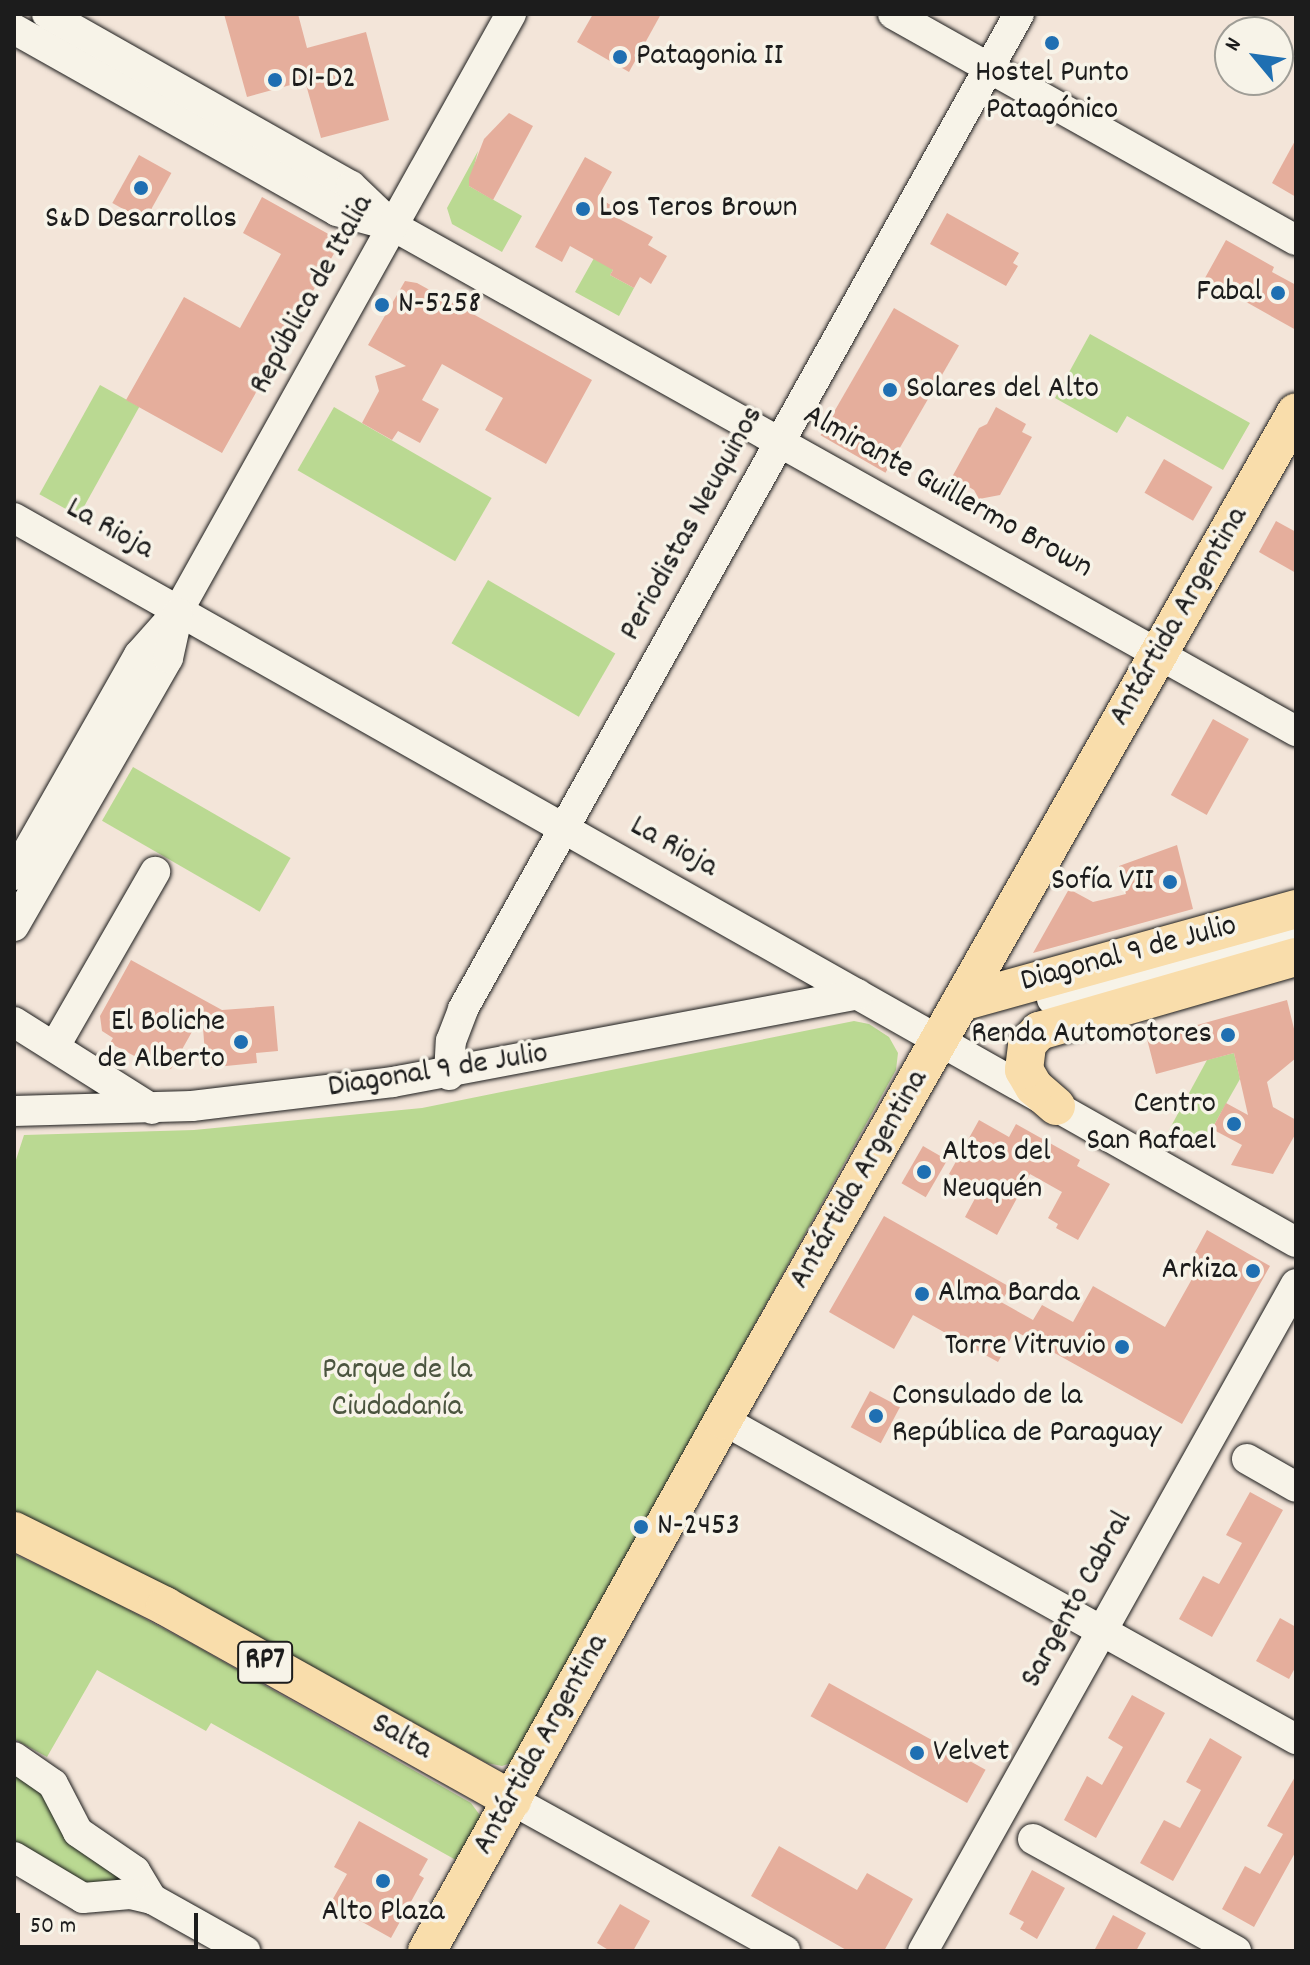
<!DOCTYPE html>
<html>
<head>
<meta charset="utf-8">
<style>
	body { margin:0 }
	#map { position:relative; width:1310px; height:1965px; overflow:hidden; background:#f3e5d9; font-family:Dekko,sans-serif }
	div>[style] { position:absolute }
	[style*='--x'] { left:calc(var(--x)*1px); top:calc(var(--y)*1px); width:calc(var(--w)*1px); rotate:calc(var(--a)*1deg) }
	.green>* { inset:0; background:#bad992; transform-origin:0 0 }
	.building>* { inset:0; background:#e5ae9c; transform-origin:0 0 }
	.roads { filter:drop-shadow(0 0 2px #1c1c1c) drop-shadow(0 0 2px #1c1c1c) }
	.minor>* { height:30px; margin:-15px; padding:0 15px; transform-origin:15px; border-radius:15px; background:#f7f3e8 }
	.major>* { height:38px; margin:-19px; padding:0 19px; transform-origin:19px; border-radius:19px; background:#f9ddab }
	.dots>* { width:22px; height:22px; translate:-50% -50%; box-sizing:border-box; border:4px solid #f7f3e8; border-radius:50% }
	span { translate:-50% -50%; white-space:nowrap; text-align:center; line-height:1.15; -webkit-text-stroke:7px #f7f3e8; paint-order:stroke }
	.shield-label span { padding:2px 6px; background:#f7f3e8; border:2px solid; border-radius:6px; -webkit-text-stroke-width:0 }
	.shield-label { font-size:30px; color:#1c1c1c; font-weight:700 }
	.poi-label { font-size:32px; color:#1c1c1c }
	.left { translate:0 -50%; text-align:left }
	.right { translate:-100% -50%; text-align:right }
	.street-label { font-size:32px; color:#1c1c1c }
	.park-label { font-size:32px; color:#4b553f }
	.frame { position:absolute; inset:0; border:16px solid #1c1c1c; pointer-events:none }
	.north { position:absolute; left:1214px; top:16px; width:80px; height:80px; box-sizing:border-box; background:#f7f3e8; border:2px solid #9f9d96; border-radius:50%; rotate:299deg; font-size:22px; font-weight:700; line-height:32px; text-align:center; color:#1c1c1c }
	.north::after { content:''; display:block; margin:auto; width:28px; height:36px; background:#1f6fb2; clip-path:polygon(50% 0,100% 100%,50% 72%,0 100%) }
	.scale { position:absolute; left:16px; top:1913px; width:182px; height:36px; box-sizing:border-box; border:4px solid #1c1c1c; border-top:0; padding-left:10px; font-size:24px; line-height:28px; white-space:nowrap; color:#1c1c1c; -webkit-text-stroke:6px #f7f3e8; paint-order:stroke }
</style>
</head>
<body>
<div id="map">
	<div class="green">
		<div style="clip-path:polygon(478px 151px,469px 186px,522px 216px,502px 252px,452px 224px,447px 208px)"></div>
		<div style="clip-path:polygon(598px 251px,613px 270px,610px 275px,634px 288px,619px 316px,575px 292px)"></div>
		<div style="clip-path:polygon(1090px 334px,1250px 423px,1223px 470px,1127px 416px,1117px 433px,1055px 398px)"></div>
		<div style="left:100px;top:385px;width:45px;height:125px;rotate:29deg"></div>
		<div style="left:334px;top:407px;width:182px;height:73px;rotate:30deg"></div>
		<div style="left:488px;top:580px;width:147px;height:73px;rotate:30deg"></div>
		<div style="left:133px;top:767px;width:182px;height:62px;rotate:30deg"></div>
		<div style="clip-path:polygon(854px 1021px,869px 1024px,889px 1037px,898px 1053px,896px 1070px,511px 1763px,502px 1766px,487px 1763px,176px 1591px,14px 1511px,14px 1166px,24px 1135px,194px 1130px,422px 1108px)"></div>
		<div style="clip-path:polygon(1234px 1053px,1240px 1079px,1201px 1148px,1169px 1130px,1207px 1060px)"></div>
		<div style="clip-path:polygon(14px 1554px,99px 1594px,194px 1645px,471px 1803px,482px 1818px,463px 1864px,211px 1723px,206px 1731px,97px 1670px,47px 1757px,14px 1739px)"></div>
		<div style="clip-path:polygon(14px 1762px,133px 1879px,97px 1886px,81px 1881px,14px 1843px)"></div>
	</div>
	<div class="building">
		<div style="clip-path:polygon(224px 14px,298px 14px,307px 48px,366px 32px,389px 120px,321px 138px,305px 81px,247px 97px)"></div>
		<div style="clip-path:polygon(593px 14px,661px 14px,629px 72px,577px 42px)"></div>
		<div style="clip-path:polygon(509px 113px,533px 126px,493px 200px,469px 186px,469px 178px,484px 139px)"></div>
		<div style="clip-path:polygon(1296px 139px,1296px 197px,1272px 183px)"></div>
		<div style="left:139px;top:155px;width:37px;height:55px;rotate:29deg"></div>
		<div style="clip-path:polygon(585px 157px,612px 172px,598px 197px,612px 206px,608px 213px,653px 237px,648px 245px,667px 256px,651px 284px,640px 277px,634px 288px,610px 275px,613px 270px,570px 246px,562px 262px,535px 247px)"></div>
		<div style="clip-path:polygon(262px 197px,341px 241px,222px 453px,126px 400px,184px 297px,240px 328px,281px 254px,243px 233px)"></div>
		<div style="clip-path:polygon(947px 213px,1019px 253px,1013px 263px,1018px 266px,1006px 286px,930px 244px)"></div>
		<div style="clip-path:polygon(1226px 240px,1274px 267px,1272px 272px,1296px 285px,1296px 330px,1232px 294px,1227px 302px,1200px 287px)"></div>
		<div style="clip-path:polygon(405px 281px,417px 283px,592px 380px,546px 464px,485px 430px,503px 398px,442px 364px,422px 400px,439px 409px,420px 443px,398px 431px,392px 440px,362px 423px,379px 391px,375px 376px,406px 366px,368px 345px)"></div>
		<div style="left:894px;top:308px;width:75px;height:147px;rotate:30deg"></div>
		<div style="clip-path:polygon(996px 407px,1026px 424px,1022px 432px,1032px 437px,1000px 495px,979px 499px,974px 490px,952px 477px,979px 428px,987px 424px)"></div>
		<div style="left:1164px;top:459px;width:56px;height:39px;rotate:30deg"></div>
		<div style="clip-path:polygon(1276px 521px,1296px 532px,1296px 573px,1259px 552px)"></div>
		<div style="left:1213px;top:719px;width:41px;height:87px;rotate:29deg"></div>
		<div style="clip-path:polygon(1177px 845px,1193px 909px,1033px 953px,1069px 889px,1093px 902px,1126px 894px,1119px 866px)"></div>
		<div style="clip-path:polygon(131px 960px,222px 1010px,274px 1006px,278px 1051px,256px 1053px,257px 1063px,206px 1068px,202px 1014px,171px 1069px,143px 1054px,140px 1059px,110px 1043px,113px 1038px,102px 1031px,100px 1016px)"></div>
		<div style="clip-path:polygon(1287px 1000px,1296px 1037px,1296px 1058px,1267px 1082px,1273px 1107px,1296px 1120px,1296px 1133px,1273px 1174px,1231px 1165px,1242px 1145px,1212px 1129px,1226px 1103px,1248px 1115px,1234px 1053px,1156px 1074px,1147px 1039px)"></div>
		<div style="clip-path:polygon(979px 1120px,1009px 1137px,1016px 1124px,1080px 1160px,1077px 1166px,1110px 1184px,1078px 1240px,1056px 1228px,1058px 1224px,1048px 1218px,1062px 1192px,1030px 1174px,997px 1235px,965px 1217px,979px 1191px,949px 1174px)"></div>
		<div style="left:923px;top:1146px;width:28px;height:43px;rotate:30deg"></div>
		<div style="clip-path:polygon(884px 1216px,1010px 1287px,1001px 1302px,1033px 1320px,1042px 1305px,1073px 1322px,1093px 1286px,1165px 1327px,1197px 1270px,1188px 1265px,1207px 1230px,1270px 1266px,1182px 1424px,1015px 1331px,998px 1362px,913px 1315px,894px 1349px,829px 1312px)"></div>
		<div style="left:870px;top:1391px;width:34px;height:41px;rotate:28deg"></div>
		<div style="clip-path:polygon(1250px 1492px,1283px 1510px,1212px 1637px,1179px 1619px,1203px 1576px,1219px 1584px,1223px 1577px,1242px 1543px,1226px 1535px)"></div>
		<div style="clip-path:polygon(1280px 1618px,1296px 1627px,1296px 1666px,1289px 1679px,1256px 1661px)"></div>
		<div style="left:829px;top:1683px;width:179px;height:38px;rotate:29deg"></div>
		<div style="clip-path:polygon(1132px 1695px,1165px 1713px,1096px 1838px,1064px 1820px,1087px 1776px,1102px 1785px,1123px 1747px,1108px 1738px)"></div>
		<div style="clip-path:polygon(1210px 1738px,1242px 1757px,1173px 1881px,1140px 1863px,1164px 1820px,1180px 1828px,1201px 1790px,1186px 1782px)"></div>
		<div style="clip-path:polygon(1296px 1775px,1296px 1851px,1254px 1927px,1222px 1909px,1245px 1866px,1260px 1874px,1283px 1834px,1267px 1826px)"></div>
		<div style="clip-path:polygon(359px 1821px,428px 1859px,419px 1875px,424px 1878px,391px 1938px,330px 1904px,347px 1874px,334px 1867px)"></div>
		<div style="clip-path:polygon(779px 1846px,857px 1890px,867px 1873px,913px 1899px,884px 1951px,848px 1951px,751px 1896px)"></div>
		<div style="clip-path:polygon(1032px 1870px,1065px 1888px,1037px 1939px,1020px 1929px,1024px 1922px,1009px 1914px)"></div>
		<div style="clip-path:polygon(620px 1904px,650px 1921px,633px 1951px,610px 1951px,597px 1943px)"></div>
		<div style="clip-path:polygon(1113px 1915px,1146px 1933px,1136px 1951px,1094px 1951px)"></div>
	</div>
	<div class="roads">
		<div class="minor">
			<div style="--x:47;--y:14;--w:349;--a:29.5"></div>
			<div style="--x:351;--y:186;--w:58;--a:43.6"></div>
			<div style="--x:393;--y:226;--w:1035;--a:29.22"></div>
			<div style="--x:893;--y:14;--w:462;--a:29.3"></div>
			<div style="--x:14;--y:29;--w:371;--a:29.4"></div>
			<div style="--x:337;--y:211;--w:58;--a:15"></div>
			<div style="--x:14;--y:518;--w:1472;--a:29.46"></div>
			<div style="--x:14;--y:875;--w:253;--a:-60.4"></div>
			<div style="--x:139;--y:655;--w:59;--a:-48.4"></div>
			<div style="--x:178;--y:611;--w:684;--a:-60.85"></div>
			<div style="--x:14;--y:926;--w:309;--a:-60.1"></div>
			<div style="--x:168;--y:658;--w:46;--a:-77.5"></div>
			<div style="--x:1052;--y:999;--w:253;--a:-15.1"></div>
			<div style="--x:14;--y:1022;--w:163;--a:32.2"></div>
			<div style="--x:55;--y:1046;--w:201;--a:-60.1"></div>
			<div style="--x:449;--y:1075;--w:34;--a:-87"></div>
			<div style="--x:451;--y:1041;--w:34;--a:-69"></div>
			<div style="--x:463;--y:1009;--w:1140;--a:-60.8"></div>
			<div style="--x:14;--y:1111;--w:178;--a:-1.6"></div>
			<div style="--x:192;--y:1106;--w:202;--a:-6.8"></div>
			<div style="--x:393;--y:1082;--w:473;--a:-10.7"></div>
			<div style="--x:723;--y:1420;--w:656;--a:29.11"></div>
			<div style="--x:1247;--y:1459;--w:56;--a:29.7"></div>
			<div style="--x:14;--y:1757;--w:47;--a:34.7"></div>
			<div style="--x:53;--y:1784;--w:54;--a:62.5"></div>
			<div style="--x:78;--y:1832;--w:69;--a:34.4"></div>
			<div style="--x:135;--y:1871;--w:33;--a:59"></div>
			<div style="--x:512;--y:1800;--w:312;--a:28.9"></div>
			<div style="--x:1033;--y:1839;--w:232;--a:28.9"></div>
			<div style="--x:14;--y:1857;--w:80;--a:30.7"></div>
			<div style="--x:83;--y:1898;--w:47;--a:-4.9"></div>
			<div style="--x:130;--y:1894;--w:23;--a:13"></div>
			<div style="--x:152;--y:1899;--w:107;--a:29.2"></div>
			<div style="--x:923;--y:1951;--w:764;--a:-60.79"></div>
		</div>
		<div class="major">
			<div style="--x:961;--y:1002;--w:348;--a:-15.5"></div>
			<div style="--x:1056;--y:1106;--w:29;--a:-139"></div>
			<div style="--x:1034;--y:1087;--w:20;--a:-120"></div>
			<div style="--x:1024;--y:1070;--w:26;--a:-83"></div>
			<div style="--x:1027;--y:1044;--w:18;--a:-47"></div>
			<div style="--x:1039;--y:1031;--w:267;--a:-16.1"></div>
			<div style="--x:14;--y:1531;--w:169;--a:26.4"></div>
			<div style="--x:165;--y:1606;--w:398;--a:29.2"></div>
			<div style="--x:427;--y:1951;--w:608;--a:-60.86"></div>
			<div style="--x:723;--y:1420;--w:1159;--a:-60.38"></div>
		</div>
	</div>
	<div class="dots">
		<div style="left:1052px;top:43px;background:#1f6fb2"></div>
		<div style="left:620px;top:57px;background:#1f6fb2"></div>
		<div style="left:275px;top:80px;background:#1f6fb2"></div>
		<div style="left:141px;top:188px;background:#1f6fb2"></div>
		<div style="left:583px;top:209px;background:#1f6fb2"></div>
		<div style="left:1278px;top:293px;background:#1f6fb2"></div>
		<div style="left:382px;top:305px;background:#1f6fb2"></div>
		<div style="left:890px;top:390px;background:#1f6fb2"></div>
		<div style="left:1170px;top:882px;background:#1f6fb2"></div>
		<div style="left:1228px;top:1035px;background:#1f6fb2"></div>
		<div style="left:241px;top:1042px;background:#1f6fb2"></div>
		<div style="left:1234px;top:1124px;background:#1f6fb2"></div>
		<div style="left:924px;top:1172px;background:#1f6fb2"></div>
		<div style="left:1253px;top:1271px;background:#1f6fb2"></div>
		<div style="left:922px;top:1294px;background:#1f6fb2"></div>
		<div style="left:1122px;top:1347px;background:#1f6fb2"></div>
		<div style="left:876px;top:1416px;background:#1f6fb2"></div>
		<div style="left:641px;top:1527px;background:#1f6fb2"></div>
		<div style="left:917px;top:1753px;background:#1f6fb2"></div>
		<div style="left:383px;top:1881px;background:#1f6fb2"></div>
	</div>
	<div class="shield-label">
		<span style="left:265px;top:1662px">RP7</span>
	</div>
	<div class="poi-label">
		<span class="left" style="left:636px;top:57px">Patagonia II</span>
		<span style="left:1052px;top:93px">Hostel Punto<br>Patagónico</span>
		<span class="left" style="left:291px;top:80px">D1-D2</span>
		<span class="left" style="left:599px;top:209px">Los Teros Brown</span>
		<span style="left:141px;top:220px">S&amp;D Desarrollos</span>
		<span class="right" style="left:1262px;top:293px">Fabal</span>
		<span class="left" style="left:398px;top:305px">N-5258</span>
		<span class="left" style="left:906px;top:390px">Solares del Alto</span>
		<span class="right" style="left:1154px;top:882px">Sofía VII</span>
		<span class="right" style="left:225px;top:1042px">El Boliche<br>de Alberto</span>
		<span class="right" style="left:1212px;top:1035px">Renda Automotores</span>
		<span class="right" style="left:1216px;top:1124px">Centro<br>San Rafael</span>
		<span class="left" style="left:942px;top:1172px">Altos del<br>Neuquén</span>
		<span class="right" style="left:1237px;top:1271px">Arkiza</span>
		<span class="left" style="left:938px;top:1294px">Alma Barda</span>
		<span class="right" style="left:1106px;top:1347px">Torre Vitruvio</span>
		<span class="left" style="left:892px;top:1416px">Consulado de la<br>República de Paraguay</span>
		<span class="left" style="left:657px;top:1527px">N-2453</span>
		<span class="left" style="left:933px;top:1753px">Velvet</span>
		<span style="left:383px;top:1913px">Alto Plaza</span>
	</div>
	<div class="street-label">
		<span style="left:313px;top:295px;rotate:-61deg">República de Italia</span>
		<span style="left:947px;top:493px;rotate:29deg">Almirante Guillermo Brown</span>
		<span style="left:693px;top:524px;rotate:-61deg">Periodistas Neuquinos</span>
		<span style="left:109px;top:530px;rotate:29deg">La Rioja</span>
		<span style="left:1180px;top:617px;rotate:-60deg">Antártida Argentina</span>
		<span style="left:673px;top:848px;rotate:29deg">La Rioja</span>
		<span style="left:1129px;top:955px;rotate:-15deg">Diagonal 9 de Julio</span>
		<span style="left:438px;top:1072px;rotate:-9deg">Diagonal 9 de Julio</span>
		<span style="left:860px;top:1180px;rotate:-60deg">Antártida Argentina</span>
		<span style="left:1078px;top:1600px;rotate:-61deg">Sargento Cabral</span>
		<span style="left:401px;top:1738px;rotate:29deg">Salta</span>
		<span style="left:542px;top:1745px;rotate:-61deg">Antártida Argentina</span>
	</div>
	<div class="park-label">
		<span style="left:397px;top:1390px">Parque de la<br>Ciudadanía</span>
	</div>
	<div class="frame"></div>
	<div class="north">N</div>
	<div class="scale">50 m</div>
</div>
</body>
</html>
